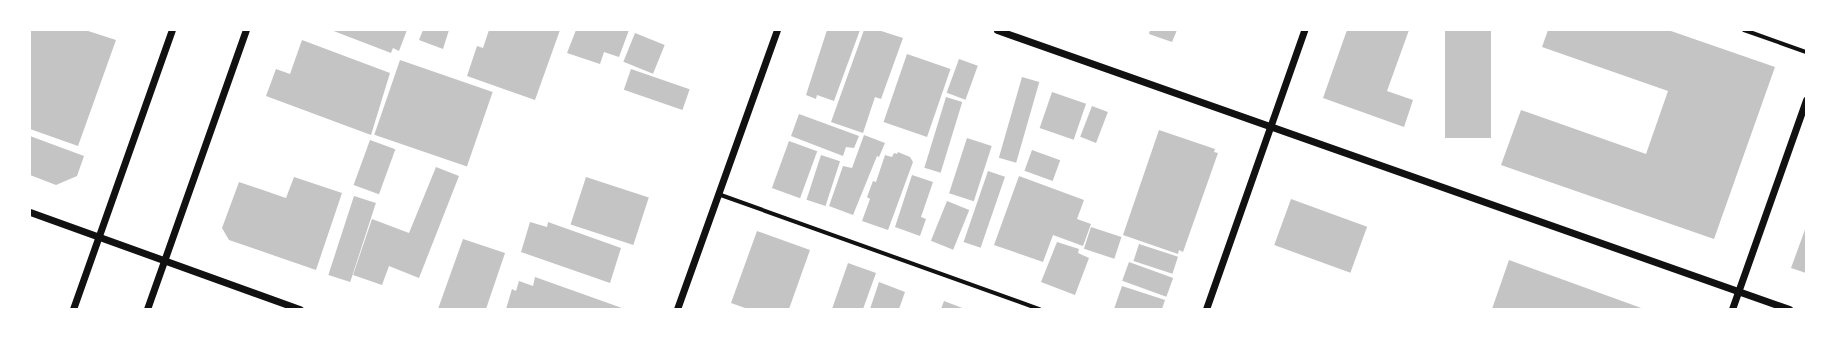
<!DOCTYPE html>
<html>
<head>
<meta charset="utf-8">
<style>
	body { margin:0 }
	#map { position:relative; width:1836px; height:339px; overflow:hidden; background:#fff; font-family:Ubuntu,sans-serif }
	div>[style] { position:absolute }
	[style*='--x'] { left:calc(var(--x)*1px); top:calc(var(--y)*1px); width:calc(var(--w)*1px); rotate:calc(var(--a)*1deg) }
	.building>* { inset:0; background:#c4c4c4; transform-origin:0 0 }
	.minor>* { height:4px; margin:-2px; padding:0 2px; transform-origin:2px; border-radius:2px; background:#111 }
	.tertiary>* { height:7px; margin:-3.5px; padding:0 3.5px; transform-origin:3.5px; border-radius:3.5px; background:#111 }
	span { translate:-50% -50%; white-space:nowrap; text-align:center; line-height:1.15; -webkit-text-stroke:4px #fff; paint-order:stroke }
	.frame { position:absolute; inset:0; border:31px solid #fff; pointer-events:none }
</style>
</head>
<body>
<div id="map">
	<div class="building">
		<div style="clip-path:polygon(30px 30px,85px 30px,116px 40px,78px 146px,30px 129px)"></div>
		<div style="clip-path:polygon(331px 30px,407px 30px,399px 51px,393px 48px,391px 53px)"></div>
		<div style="clip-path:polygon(423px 30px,449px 30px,443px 49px,419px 40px)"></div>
		<div style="clip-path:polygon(489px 30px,560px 30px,535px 100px,467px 76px,477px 46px,483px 48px)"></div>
		<div style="clip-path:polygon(576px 30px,629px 30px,619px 57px,604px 52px,600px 64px,567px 53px)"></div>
		<div style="clip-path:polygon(827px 30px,860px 30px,834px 101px,817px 95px,816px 99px,806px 95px)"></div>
		<div style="clip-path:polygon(864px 30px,878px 30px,903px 38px,881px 99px,875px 97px,863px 133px,831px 122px)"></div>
		<div style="clip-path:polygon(1150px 30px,1177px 30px,1172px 42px,1149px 34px)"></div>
		<div style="clip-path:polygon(1347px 30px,1409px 30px,1387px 91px,1413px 100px,1404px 127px,1323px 98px)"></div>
		<div style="left:1445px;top:30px;width:46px;height:108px"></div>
		<div style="clip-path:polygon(1548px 30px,1668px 30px,1775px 67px,1714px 239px,1501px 165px,1521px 110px,1646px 154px,1668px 91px,1542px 47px)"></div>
		<div style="left:635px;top:33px;width:32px;height:31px;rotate:22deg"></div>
		<div style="clip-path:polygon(302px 40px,390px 73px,371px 135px,266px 96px,276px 69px,290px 74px)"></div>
		<div style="left:907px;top:54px;width:46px;height:72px;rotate:19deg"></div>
		<div style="left:959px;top:59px;width:20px;height:36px;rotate:20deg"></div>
		<div style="left:400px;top:60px;width:98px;height:79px;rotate:19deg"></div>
		<div style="left:631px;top:69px;width:62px;height:22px;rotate:19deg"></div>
		<div style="left:1022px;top:77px;width:18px;height:84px;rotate:16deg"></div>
		<div style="left:1052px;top:92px;width:36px;height:38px;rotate:19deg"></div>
		<div style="left:946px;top:97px;width:17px;height:74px;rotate:17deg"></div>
		<div style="left:1092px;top:106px;width:17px;height:33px;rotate:21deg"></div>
		<div style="clip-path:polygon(799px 114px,859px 136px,854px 148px,846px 147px,843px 156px,791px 136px)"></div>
		<div style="clip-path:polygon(1159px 130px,1215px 149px,1214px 152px,1218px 153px,1183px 252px,1179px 250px,1178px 254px,1123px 235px)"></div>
		<div style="clip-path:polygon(864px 135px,885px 143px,879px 157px,877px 156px,853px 215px,829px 206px,843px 166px,852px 168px)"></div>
		<div style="clip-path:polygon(30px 136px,84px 156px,77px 176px,56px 185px,30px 175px)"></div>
		<div style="left:967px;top:138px;width:26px;height:58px;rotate:18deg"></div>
		<div style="left:370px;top:140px;width:27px;height:48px;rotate:20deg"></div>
		<div style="left:789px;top:141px;width:30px;height:50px;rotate:20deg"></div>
		<div style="left:1032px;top:150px;width:30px;height:22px;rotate:20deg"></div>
		<div style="clip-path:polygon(898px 152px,910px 157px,913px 162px,888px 230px,862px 221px,870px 199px,867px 197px,873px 181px,876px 182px,885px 155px,892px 157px,894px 153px,897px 154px)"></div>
		<div style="left:821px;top:155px;width:20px;height:47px;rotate:18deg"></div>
		<div style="clip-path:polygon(436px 167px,459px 176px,419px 278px,389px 266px,382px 285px,353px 275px,372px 219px,409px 233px)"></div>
		<div style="left:988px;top:171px;width:18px;height:75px;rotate:19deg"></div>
		<div style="clip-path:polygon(912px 175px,933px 182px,921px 217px,926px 219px,920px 236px,895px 227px)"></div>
		<div style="clip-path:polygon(1019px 176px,1084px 200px,1077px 219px,1091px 224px,1083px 246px,1053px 235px,1043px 262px,994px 245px)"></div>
		<div style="clip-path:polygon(294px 177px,342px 193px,316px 270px,229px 240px,222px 228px,239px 182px,286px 198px)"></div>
		<div style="left:586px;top:177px;width:66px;height:50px;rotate:18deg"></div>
		<div style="left:354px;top:196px;width:23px;height:83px;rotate:18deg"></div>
		<div style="left:1291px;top:199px;width:81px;height:49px;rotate:20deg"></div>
		<div style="left:947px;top:201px;width:24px;height:43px;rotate:22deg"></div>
		<div style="clip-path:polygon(530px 222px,547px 227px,548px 222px,621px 248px,610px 283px,521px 252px)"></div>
		<div style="left:1091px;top:227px;width:32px;height:23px;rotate:18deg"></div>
		<div style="clip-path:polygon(1806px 227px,1806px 273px,1791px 268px)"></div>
		<div style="clip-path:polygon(757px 231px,810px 250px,789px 309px,748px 309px,731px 303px)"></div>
		<div style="clip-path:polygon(463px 239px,505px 253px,486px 309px,438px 309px)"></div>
		<div style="clip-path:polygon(1057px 242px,1079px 249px,1078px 253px,1089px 258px,1075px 295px,1041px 282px)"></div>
		<div style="left:1139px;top:244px;width:41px;height:18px;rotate:18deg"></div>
		<div style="clip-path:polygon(1509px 260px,1644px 309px,1492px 309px)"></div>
		<div style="left:1129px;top:262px;width:47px;height:20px;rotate:20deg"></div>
		<div style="clip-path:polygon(848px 263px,876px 273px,863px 309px,832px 309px)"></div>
		<div style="clip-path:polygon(535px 277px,622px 308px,622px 309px,506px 309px,512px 289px,516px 291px,519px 281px,533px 286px)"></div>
		<div style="clip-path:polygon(879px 282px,905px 292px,899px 309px,870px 309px)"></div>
		<div style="clip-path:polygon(1122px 286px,1165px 300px,1162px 309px,1114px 309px)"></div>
		<div style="clip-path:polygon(944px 301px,965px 309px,941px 309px)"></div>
	</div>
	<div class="minor">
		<div style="--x:1744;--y:30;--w:66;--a:19.5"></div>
		<div style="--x:718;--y:194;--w:342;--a:19.7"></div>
	</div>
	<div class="tertiary">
		<div style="--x:997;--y:30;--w:840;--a:19.41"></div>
		<div style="--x:30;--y:212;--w:287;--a:19.8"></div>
		<div style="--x:73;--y:309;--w:296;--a:-70.5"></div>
		<div style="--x:147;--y:309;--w:296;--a:-70.5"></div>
		<div style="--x:677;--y:309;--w:296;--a:-70.3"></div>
		<div style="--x:1206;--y:309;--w:296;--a:-70.6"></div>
		<div style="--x:1732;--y:309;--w:222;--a:-70.5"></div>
	</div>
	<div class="frame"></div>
</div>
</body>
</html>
